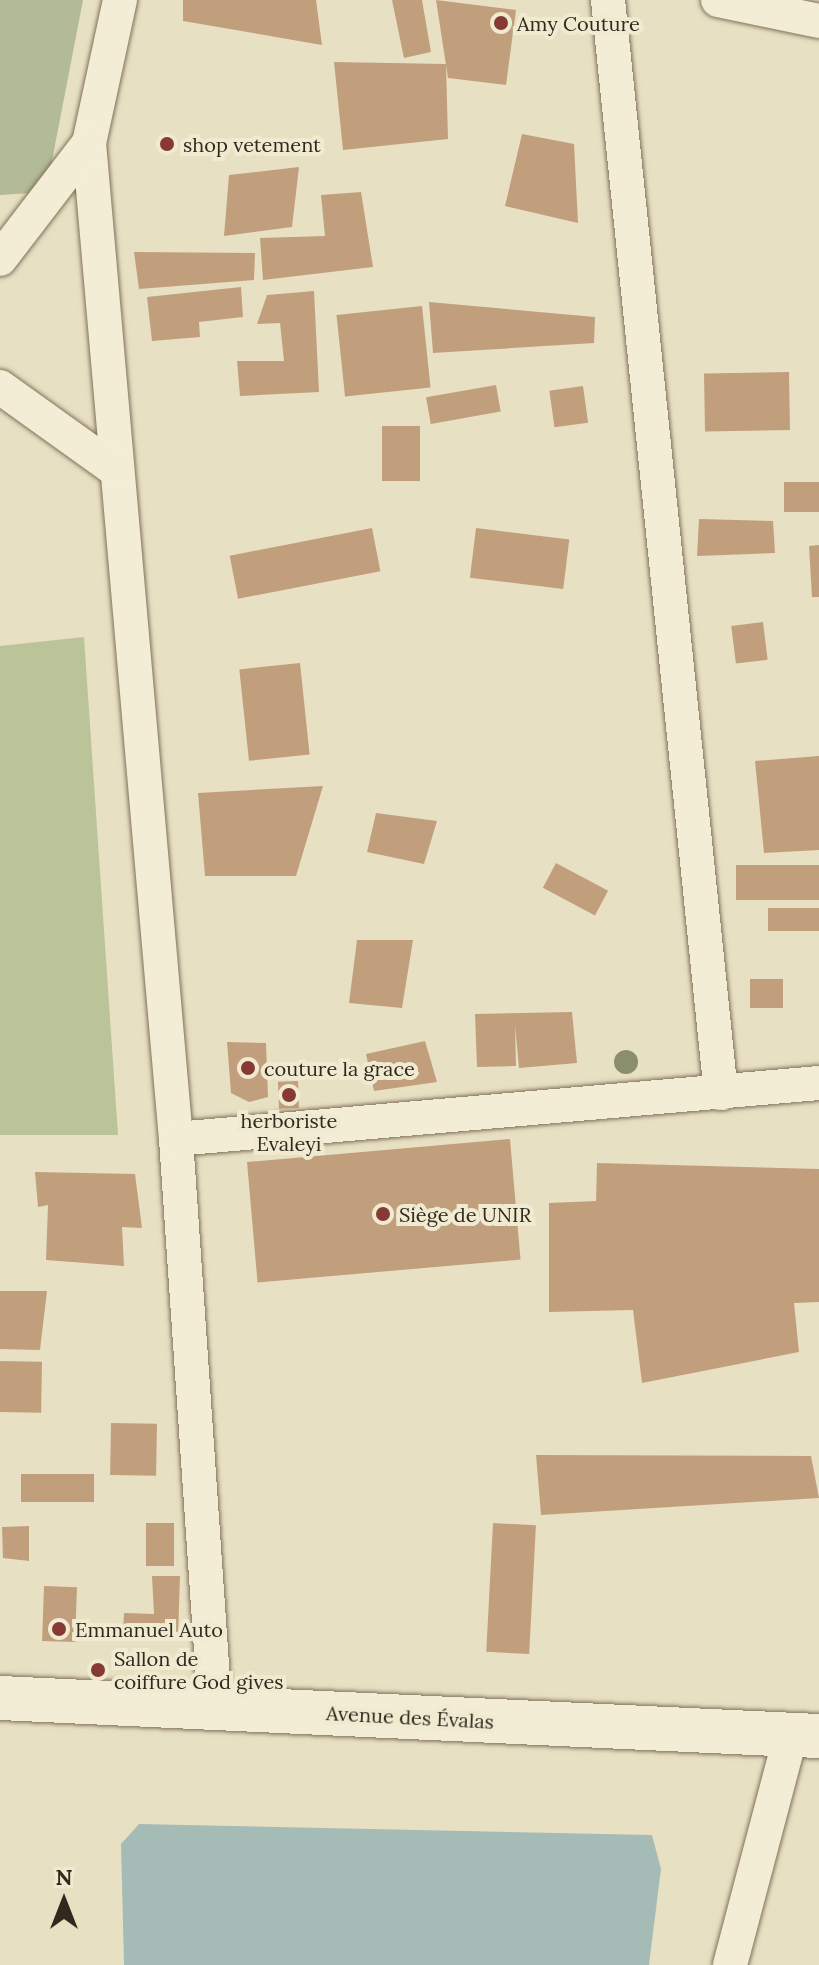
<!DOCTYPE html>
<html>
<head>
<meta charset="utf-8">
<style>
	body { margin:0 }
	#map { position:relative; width:819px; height:1965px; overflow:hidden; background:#e8e0c3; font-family:Lora,serif }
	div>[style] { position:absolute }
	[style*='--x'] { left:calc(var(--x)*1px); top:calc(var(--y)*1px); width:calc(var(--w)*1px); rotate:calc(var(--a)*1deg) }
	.green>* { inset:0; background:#bbc498 }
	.cemetery>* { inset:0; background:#b3ba96 }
	.water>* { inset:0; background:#a4bbb6 }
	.building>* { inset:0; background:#c19f7d; transform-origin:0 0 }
	.roads { filter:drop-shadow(0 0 2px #80725c) drop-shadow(0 0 2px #80725c) }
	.street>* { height:34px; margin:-17px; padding:0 17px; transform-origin:17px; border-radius:17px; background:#f4edd5 }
	.secondary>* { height:44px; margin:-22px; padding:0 22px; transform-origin:22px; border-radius:22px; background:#f4edd5 }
	.trees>* { width:24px; height:24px; margin:-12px; border-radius:50%; background:#8b8e6d }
	.dots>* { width:22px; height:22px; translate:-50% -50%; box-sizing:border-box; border:4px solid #f0ead1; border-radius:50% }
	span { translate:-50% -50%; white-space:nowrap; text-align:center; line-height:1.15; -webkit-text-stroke:8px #f0ead1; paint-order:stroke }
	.poi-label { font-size:20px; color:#31291e }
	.left { translate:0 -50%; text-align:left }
	.street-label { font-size:20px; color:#31291e }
	.north { position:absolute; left:24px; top:1861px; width:80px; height:80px; -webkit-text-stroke:6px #f0ead1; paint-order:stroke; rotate:0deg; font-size:22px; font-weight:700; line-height:32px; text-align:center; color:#31291e }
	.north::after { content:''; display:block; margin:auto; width:28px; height:36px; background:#31291e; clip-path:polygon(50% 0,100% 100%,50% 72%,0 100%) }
</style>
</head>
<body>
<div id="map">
	<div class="green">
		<div style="clip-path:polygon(84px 637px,118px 1135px,0 1135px,0 646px)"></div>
	</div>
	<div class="cemetery">
		<div style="clip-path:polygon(0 0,83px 0,46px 192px,0 195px)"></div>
	</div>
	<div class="water">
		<div style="clip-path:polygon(139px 1824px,652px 1835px,661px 1869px,649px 1965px,124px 1965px,121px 1844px)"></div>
	</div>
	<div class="building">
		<div style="clip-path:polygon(183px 0,316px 0,322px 45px,183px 21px)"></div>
		<div style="clip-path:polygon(392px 0,422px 0,431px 52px,404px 58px)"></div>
		<div style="clip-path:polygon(436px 0,516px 10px,506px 85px,448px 78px)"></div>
		<div style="clip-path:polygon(334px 62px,446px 64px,448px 139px,343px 150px)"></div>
		<div style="clip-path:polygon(522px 134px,574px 144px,578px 223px,505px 206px)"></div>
		<div style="clip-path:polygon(299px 167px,292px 227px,224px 236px,229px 175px)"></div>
		<div style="clip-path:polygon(361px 192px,373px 267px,263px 280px,260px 238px,325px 236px,321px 195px)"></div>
		<div style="clip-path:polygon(134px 252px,255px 253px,254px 280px,139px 289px)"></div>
		<div style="clip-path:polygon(241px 287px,243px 317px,199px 322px,200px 337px,152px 341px,147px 297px)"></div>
		<div style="clip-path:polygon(314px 291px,319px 392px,240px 396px,237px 361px,284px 361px,280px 323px,257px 324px,267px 295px)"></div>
		<div style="clip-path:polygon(429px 302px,595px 317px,594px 343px,433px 353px)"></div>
		<div style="left:422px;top:306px;width:82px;height:86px;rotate:84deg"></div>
		<div style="left:789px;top:372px;width:58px;height:85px;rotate:89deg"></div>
		<div style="left:496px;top:385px;width:27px;height:71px;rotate:80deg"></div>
		<div style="left:583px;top:386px;width:37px;height:34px;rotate:82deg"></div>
		<div style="left:382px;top:426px;width:38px;height:55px"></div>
		<div style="left:784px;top:482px;width:35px;height:30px"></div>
		<div style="clip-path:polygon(699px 519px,773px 521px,775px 553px,697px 556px)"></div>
		<div style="left:372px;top:528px;width:44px;height:145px;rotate:79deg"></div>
		<div style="left:476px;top:528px;width:94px;height:50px;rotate:7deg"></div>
		<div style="clip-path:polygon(819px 545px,819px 597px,812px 597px,809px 546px)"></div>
		<div style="left:763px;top:622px;width:38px;height:32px;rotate:83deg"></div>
		<div style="left:300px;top:663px;width:92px;height:61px;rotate:84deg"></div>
		<div style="clip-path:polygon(819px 756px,819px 850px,764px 853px,755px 761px)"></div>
		<div style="clip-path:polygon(323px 786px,296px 876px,205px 876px,198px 793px)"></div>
		<div style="clip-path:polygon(376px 813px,437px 821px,424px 864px,367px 852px)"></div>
		<div style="left:556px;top:863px;width:59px;height:28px;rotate:28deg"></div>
		<div style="left:819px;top:865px;width:35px;height:83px;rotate:90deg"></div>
		<div style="left:768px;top:908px;width:51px;height:23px"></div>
		<div style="clip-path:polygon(357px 940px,413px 940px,402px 1008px,349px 1003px)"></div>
		<div style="left:750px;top:979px;width:33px;height:29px"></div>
		<div style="clip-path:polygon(572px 1012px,577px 1063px,519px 1068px,515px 1025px,516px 1066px,477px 1067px,475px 1014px)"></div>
		<div style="clip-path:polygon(425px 1041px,437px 1082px,374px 1091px,366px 1054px)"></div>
		<div style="clip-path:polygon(227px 1042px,266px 1043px,268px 1097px,249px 1102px,231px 1093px)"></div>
		<div style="left:298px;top:1081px;width:27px;height:20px;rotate:88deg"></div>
		<div style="left:510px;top:1139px;width:121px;height:264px;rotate:85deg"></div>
		<div style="clip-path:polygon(597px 1163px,819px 1169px,819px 1302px,794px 1303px,799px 1352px,642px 1383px,633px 1310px,549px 1312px,549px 1203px,596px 1201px)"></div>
		<div style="clip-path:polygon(35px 1172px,135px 1174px,142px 1228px,122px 1227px,124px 1266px,46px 1260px,48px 1205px,38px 1207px)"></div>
		<div style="clip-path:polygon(0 1291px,47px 1291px,40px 1350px,0 1349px)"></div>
		<div style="left:0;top:1361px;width:42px;height:51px;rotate:1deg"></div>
		<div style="left:111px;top:1423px;width:46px;height:52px;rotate:1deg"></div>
		<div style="clip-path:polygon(536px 1455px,811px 1456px,819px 1498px,541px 1515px)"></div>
		<div style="left:21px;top:1474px;width:73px;height:28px"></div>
		<div style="left:146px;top:1523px;width:28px;height:43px"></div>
		<div style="left:493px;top:1523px;width:43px;height:129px;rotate:3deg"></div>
		<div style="clip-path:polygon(29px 1526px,29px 1561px,3px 1558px,2px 1527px)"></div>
		<div style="clip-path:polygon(152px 1576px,180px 1576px,178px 1637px,123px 1635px,124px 1613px,154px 1614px)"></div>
		<div style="left:44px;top:1586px;width:33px;height:55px;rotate:2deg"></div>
		<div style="left:118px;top:1625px;width:12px;height:34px;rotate:85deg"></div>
	</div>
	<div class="roads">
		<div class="street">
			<div style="--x:120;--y:0;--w:146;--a:102.2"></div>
			<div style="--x:89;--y:143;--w:1000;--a:85.01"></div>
			<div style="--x:176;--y:1139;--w:570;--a:86.08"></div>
			<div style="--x:608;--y:0;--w:1099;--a:84.1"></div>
			<div style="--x:718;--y:0;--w:103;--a:11.7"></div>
			<div style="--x:0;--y:259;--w:146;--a:-52.5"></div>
			<div style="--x:0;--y:387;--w:143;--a:35.6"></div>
			<div style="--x:176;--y:1139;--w:645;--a:-4.98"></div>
			<div style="--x:730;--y:1965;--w:239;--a:-75.2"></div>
		</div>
		<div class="secondary">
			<div style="--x:0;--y:1698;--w:820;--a:2.66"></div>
		</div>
	</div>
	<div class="trees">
		<div style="left:626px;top:1062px"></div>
	</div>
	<div class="dots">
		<div style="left:501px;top:23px;background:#873a33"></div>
		<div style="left:167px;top:144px;background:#873a33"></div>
		<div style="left:248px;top:1068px;background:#873a33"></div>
		<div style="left:289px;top:1095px;background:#873a33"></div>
		<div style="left:383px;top:1214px;background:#873a33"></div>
		<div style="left:59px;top:1629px;background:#873a33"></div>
		<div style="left:98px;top:1670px;background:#873a33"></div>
	</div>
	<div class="poi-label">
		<span class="left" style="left:517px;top:23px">Amy Couture</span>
		<span class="left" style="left:183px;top:144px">shop vetement</span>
		<span class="left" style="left:264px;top:1068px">couture la grace</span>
		<span style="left:289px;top:1132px">herboriste<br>Evaleyi</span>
		<span class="left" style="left:399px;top:1214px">Siège de UNIR</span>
		<span class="left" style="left:75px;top:1629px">Emmanuel Auto</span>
		<span class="left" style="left:114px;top:1670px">Sallon de<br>coiffure God gives</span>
	</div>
	<div class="street-label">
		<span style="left:410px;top:1717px;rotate:3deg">Avenue des Évalas</span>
	</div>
	<div class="north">N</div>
</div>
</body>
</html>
